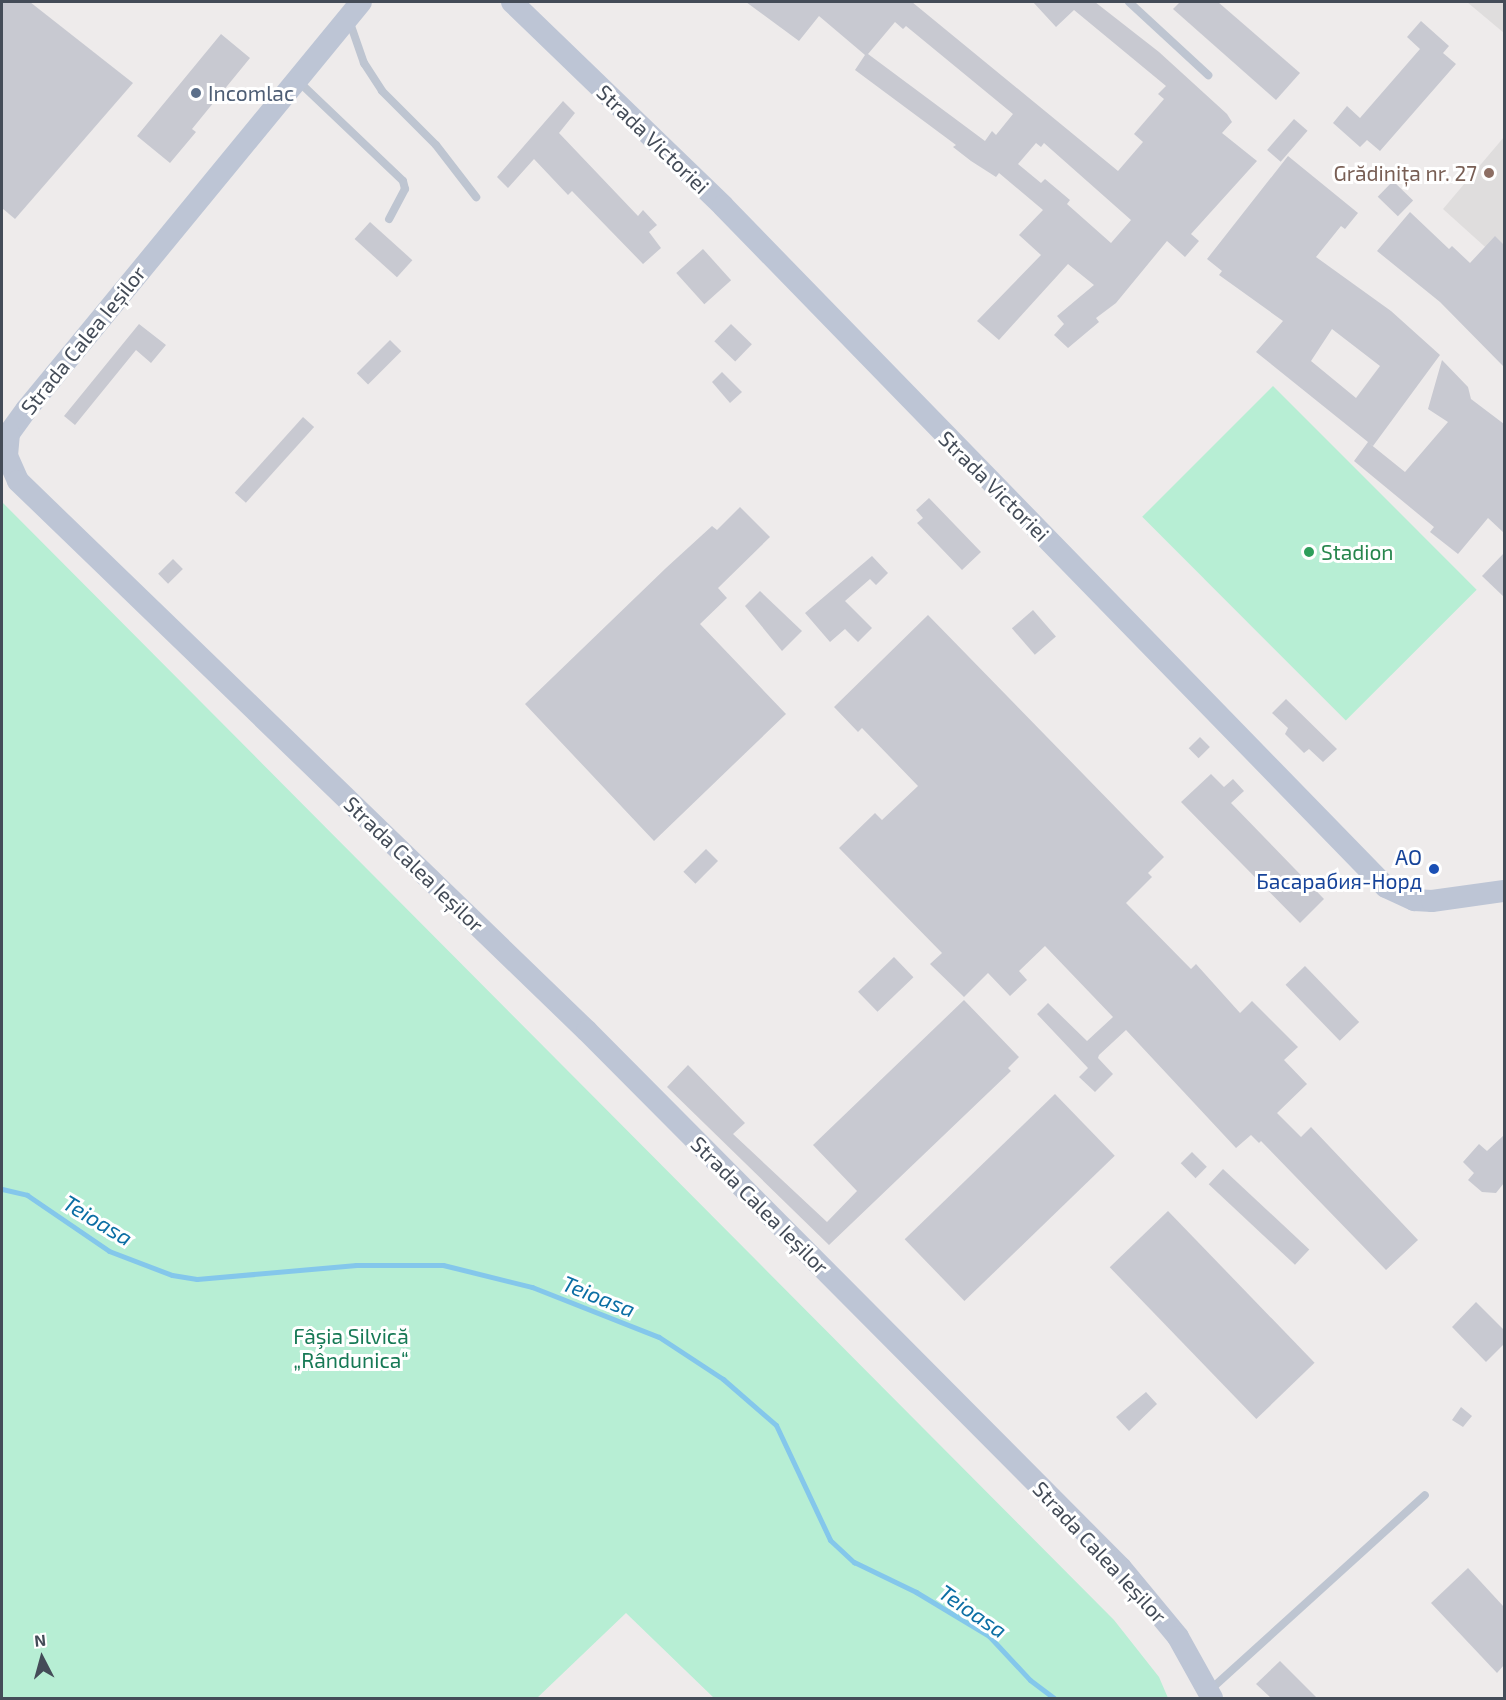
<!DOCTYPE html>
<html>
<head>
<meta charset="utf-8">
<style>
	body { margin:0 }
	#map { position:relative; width:1506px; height:1700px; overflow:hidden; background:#eeebeb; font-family:"Exo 2",sans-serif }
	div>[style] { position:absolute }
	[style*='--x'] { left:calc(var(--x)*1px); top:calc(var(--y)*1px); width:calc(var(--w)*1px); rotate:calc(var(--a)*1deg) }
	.education>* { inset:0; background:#dfdddd }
	.green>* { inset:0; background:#b7eed4; transform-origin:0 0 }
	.stream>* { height:5px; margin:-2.5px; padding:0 2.5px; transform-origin:2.5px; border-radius:2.5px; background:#84c7eb }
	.building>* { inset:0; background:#c8c9d1; transform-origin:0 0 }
	.lane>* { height:8px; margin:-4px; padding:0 4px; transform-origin:4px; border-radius:4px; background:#bec5d1 }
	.secondary>* { height:22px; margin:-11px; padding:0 11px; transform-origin:11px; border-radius:11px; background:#bdc5d5 }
	.dots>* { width:16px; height:16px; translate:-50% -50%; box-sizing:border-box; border:3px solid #fff; border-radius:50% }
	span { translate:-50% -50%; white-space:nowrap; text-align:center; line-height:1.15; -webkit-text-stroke:6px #fff; paint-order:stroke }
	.service-label { font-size:21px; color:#4e5e75 }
	.left { translate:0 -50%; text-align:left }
	.street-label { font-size:21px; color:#444c58 }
	.education-label { font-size:21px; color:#785e54 }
	.right { translate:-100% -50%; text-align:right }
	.leisure-label { font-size:21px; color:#27864d }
	.transit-label { font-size:21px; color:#164399 }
	.park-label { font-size:21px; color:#167955 }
	.water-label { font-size:22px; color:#0b6ea4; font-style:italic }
	.frame { position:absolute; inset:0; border:3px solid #444c58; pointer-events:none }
	.north { position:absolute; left:12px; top:1628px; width:60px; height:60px; -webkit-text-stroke:4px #fff; paint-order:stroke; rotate:354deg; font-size:16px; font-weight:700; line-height:24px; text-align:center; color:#444c58 }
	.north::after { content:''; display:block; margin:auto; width:21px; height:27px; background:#444c58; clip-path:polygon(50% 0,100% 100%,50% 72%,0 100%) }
</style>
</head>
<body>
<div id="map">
	<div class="education">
		<div style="clip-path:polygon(1467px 2px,1504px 2px,1504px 33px)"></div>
		<div style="clip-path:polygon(1504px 137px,1504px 264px,1443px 209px)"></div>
	</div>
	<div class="green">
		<div style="left:1273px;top:386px;width:288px;height:185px;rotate:45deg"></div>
		<div style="clip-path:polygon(2px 502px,1114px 1620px,1159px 1677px,1168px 1698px,714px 1698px,626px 1613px,537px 1698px,2px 1698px)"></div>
	</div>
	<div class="stream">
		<div style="--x:2;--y:1189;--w:26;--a:13"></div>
		<div style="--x:27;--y:1195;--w:99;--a:34.3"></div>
		<div style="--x:109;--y:1251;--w:67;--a:20.9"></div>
		<div style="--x:172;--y:1275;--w:25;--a:9"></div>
		<div style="--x:197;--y:1279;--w:160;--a:-5"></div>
		<div style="--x:356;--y:1265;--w:87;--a:0"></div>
		<div style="--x:443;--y:1265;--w:92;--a:13.9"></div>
		<div style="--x:532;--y:1287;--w:136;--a:21.5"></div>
		<div style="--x:659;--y:1337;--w:77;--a:33.3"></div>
		<div style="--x:723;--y:1379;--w:70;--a:41"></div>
		<div style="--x:776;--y:1425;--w:127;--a:64.8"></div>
		<div style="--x:830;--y:1540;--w:33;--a:43"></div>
		<div style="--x:854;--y:1562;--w:69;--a:25.8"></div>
		<div style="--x:916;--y:1592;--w:85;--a:31.1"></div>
		<div style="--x:989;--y:1636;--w:60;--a:47"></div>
		<div style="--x:1030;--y:1680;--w:30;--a:37"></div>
	</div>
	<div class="building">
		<div style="clip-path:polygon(2px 2px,30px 2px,133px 83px,15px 219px,2px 208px)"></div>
		<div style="clip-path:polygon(evenodd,746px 2px,912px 2px,1118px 171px,1143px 142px,1134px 134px,1164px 99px,1158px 94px,1166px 86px,1074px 10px,1056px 27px,1033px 2px,1095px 2px,1159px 52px,1227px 114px,1232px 122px,1222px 133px,1257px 161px,1191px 234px,1199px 241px,1185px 257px,1167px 241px,1116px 303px,1096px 318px,1099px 322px,1068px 348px,1054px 335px,1064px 324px,1057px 316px,1094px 285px,1068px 264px,999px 340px,977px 321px,1041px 255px,1019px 235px,1043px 210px,999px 173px,996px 177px,971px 161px,953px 147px,956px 145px,855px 70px,865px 55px,819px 16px,799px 41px,746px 2px,895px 22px,903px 29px,906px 26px,1013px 114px,996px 135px,992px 131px,985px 141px,868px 54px,895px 22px,746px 2px,1036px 143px,1041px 147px,1044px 143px,1131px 220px,1111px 243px,1067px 204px,1070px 200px,1045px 179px,1041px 183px,1018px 164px,1036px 143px)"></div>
		<div style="clip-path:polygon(1180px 2px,1218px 2px,1300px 73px,1276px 100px,1173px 9px)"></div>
		<div style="clip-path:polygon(1421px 21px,1449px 46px,1443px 53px,1456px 64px,1380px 151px,1367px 140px,1360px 147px,1333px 123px,1347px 106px,1360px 118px,1420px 49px,1407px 37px)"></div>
		<div style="clip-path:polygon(221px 34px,250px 58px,192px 129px,196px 132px,170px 163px,137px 136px)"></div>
		<div style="clip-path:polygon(563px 101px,575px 113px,559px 133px,638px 216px,643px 210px,657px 225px,649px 232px,661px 248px,643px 264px,572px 191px,568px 195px,534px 159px,508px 188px,497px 177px)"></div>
		<div style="left:1294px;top:119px;width:18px;height:41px;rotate:41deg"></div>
		<div style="clip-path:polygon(evenodd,1288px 156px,1358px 213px,1345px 229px,1341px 226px,1316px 257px,1391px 311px,1440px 355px,1373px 446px,1369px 443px,1405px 472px,1448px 422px,1428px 409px,1442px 360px,1468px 387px,1471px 399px,1504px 424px,1504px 533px,1488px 518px,1458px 554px,1430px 532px,1434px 527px,1354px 461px,1368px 442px,1256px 352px,1283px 321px,1219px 275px,1222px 271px,1207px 259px,1288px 156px,1332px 329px,1380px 366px,1356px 398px,1311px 361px,1332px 329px)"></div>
		<div style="left:1393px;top:181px;width:28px;height:22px;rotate:44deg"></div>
		<div style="clip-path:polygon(1410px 212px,1449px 249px,1452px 246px,1470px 263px,1495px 236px,1504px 245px,1504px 367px,1440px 302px,1377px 251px)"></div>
		<div style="left:370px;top:222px;width:57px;height:23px;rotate:42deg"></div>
		<div style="left:703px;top:249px;width:42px;height:36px;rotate:48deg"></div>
		<div style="clip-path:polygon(139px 324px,166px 345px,151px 363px,136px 350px,75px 425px,64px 416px)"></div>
		<div style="left:731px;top:324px;width:29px;height:24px;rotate:44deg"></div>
		<div style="left:390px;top:340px;width:16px;height:47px;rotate:45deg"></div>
		<div style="clip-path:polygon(722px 372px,742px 392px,730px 403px,712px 382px)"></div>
		<div style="left:303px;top:417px;width:15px;height:102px;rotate:42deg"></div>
		<div style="clip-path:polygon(929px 498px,981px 552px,962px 570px,917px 523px,923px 518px,916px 510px)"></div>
		<div style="clip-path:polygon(740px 507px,770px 537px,718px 588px,727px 598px,700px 624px,786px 714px,654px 841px,525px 704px,666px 568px,712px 526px,717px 530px)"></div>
		<div style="clip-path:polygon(1504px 553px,1504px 597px,1482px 576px)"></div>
		<div style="clip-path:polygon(872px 556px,888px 573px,876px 585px,870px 579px,845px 601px,872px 628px,858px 642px,845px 629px,830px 642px,805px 613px)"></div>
		<div style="left:173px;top:559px;width:14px;height:21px;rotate:45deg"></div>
		<div style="clip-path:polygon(760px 591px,802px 631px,782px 651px,745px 606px)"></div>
		<div style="left:1033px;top:610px;width:35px;height:28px;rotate:49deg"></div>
		<div style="clip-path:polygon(928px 615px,1164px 857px,1148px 873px,1152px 877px,1126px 903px,1191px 969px,1196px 964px,1240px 1013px,1252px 1001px,1298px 1047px,1284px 1060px,1307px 1084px,1277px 1113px,1301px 1137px,1311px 1127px,1418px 1240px,1386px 1270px,1261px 1141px,1259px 1143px,1251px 1135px,1236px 1148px,1126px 1030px,1099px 1055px,1098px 1058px,1113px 1074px,1095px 1092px,1079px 1077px,1088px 1068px,1037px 1014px,1048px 1003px,1087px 1041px,1113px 1017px,1045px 946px,1019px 971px,1027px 980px,1010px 996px,988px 973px,964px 997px,930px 964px,942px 953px,839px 848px,875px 813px,882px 820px,918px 786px,862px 728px,858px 732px,834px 707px)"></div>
		<div style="clip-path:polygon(1286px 699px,1337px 749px,1323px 762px,1309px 749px,1304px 753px,1285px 734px,1288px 728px,1272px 713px)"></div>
		<div style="left:1200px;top:737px;width:14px;height:16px;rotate:45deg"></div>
		<div style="clip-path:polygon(1211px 774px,1224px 787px,1233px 779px,1244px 791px,1231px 803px,1324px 899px,1300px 923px,1181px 802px)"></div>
		<div style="left:706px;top:849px;width:17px;height:32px;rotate:45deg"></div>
		<div style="left:894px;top:957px;width:28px;height:50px;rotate:46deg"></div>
		<div style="left:1305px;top:966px;width:78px;height:27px;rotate:46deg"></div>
		<div style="clip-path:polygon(964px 1000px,1019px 1057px,1008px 1068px,1011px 1071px,829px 1245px,667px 1087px,688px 1065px,745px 1123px,733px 1134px,827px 1222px,857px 1191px,813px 1145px)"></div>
		<div style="left:1055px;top:1094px;width:86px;height:209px;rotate:46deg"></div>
		<div style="clip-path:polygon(1504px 1135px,1504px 1183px,1496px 1193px,1482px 1192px,1468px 1180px,1474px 1173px,1463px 1162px,1479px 1144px,1487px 1151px)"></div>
		<div style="left:1192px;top:1152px;width:21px;height:16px;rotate:45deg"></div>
		<div style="left:1223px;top:1169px;width:118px;height:21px;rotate:43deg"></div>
		<div style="left:1168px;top:1211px;width:211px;height:81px;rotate:46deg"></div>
		<div style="clip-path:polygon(1476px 1302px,1504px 1330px,1504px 1344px,1486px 1362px,1452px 1327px)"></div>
		<div style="clip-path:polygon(1146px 1392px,1157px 1404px,1129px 1431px,1116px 1417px)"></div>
		<div style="clip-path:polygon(1461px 1407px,1472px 1416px,1463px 1427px,1452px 1420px)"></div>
		<div style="clip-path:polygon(1468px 1568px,1504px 1607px,1504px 1665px,1497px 1673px,1431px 1603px)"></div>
		<div style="clip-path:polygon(1280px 1661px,1317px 1698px,1271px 1698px,1256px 1684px)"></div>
	</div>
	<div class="lane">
		<div style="--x:1129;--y:2;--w:108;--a:42.7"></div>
		<div style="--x:349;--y:20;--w:46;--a:70.8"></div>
		<div style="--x:364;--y:63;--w:33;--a:57"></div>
		<div style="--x:382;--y:91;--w:76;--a:45"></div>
		<div style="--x:436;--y:145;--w:66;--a:52.4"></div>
		<div style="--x:297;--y:80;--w:146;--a:43.6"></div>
		<div style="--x:403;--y:181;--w:8;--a:76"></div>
		<div style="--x:405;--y:189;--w:34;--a:118"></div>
		<div style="--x:1210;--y:1690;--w:290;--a:-42.2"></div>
	</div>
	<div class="secondary">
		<div style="--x:361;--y:2;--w:528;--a:129.39"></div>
		<div style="--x:26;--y:410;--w:29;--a:126"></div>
		<div style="--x:9;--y:433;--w:23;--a:95"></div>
		<div style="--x:7;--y:456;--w:27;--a:66"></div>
		<div style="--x:18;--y:481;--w:791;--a:44.03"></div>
		<div style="--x:587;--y:1031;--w:757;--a:45.16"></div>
		<div style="--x:1121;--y:1568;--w:89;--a:50.4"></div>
		<div style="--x:1178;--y:1637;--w:70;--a:60.9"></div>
		<div style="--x:512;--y:2;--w:293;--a:44"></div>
		<div style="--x:723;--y:206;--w:950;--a:45.77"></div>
		<div style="--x:1386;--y:887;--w:31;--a:25"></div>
		<div style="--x:1414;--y:900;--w:18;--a:3"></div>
		<div style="--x:1432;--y:901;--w:73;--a:-7.9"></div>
	</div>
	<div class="dots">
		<div style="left:196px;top:93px;background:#5c6f8a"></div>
		<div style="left:1489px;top:173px;background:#8d6e63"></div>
		<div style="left:1309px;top:552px;background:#2e9e5b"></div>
		<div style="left:1434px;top:869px;background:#1a4fb4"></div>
	</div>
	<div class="service-label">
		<span class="left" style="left:208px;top:93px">Incomlac</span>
	</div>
	<div class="street-label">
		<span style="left:653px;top:139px;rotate:44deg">Strada Victoriei</span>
		<span style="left:83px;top:340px;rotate:-51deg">Strada Calea Ieșilor</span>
		<span style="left:994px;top:486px;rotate:45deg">Strada Victoriei</span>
		<span style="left:414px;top:864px;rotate:44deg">Strada Calea Ieșilor</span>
		<span style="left:760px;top:1205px;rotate:45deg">Strada Calea Ieșilor</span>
		<span style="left:1100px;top:1552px;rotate:47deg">Strada Calea Ieșilor</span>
	</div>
	<div class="education-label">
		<span class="right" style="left:1477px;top:173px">Grădinița nr. 27</span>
	</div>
	<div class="leisure-label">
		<span class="left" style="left:1321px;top:552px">Stadion</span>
	</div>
	<div class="transit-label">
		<span class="right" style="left:1422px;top:869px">АО<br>Басарабия-Норд</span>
	</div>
	<div class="park-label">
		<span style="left:351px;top:1348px">Fâşia Silvică<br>„Rândunica“</span>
	</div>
	<div class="water-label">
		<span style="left:98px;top:1220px;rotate:31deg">Teioasa</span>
		<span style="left:599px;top:1296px;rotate:22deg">Teioasa</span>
		<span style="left:973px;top:1611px;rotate:34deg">Teioasa</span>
	</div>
	<div class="frame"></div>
	<div class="north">N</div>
</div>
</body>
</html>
